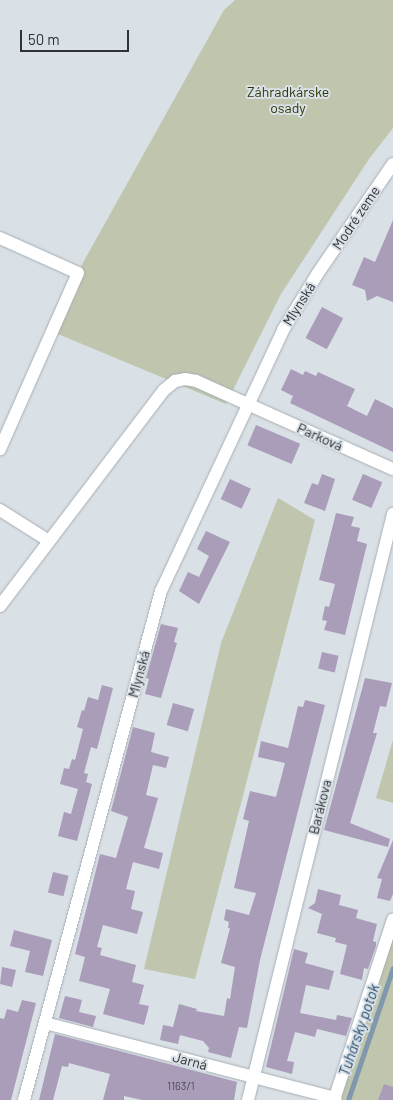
<!DOCTYPE html>
<html>
<head>
<meta charset="utf-8">
<style>
	body { margin:0 }
	#map { position:relative; width:393px; height:1100px; overflow:hidden; background:#d9e0e6; font-family:Barlow,sans-serif }
	div>[style] { position:absolute }
	[style*='--x'] { left:calc(var(--x)*1px); top:calc(var(--y)*1px); width:calc(var(--w)*1px); rotate:calc(var(--a)*1deg) }
	.green>* { inset:0; background:#bfc6ad }
	.stream>* { height:4.5px; margin:-2.25px; padding:0 2.25px; transform-origin:2.25px; border-radius:2.25px; background:#7f98ad }
	.building>* { inset:0; background:#a99db9; transform-origin:0 0 }
	.roads { filter:drop-shadow(0 0 1px #a7aeb4) drop-shadow(0 0 1px #a7aeb4) }
	.street>* { height:12px; margin:-6px; padding:0 6px; transform-origin:6px; border-radius:6px; background:#fff }
	span { translate:-50% -50%; white-space:nowrap; text-align:center; line-height:1.15; -webkit-text-stroke:4px #d9e0e6; paint-order:stroke }
	.number-label { font-size:11px; color:#4e4d56 }
	.number-label span { -webkit-text-stroke-width:0 }
	.park-label { font-size:14px; color:#2e3704 }
	.street-label { font-size:14px; color:#303235 }
	.water-label { font-size:15px; color:#254f70; font-style:italic }
	.scale { position:absolute; left:20px; top:30px; width:109px; height:22px; box-sizing:border-box; border:2px solid #303235; border-top:0; padding-left:6px; font-size:15px; line-height:18px; white-space:nowrap; color:#303235; -webkit-text-stroke:4px #d9e0e6; paint-order:stroke }
</style>
</head>
<body>
<div id="map">
	<div class="green">
		<div style="clip-path:polygon(235px 0,393px 0,393px 128px,369px 159px,281px 294px,226px 404px,46px 329px,224px 10px)"></div>
		<div style="clip-path:polygon(278px 498px,315px 520px,195px 979px,144px 969px,221px 643px)"></div>
		<div style="clip-path:polygon(393px 740px,393px 803px,376px 798px)"></div>
		<div style="clip-path:polygon(393px 931px,393px 1100px,337px 1100px)"></div>
	</div>
	<div class="stream">
		<div style="--x:348;--y:1100;--w:139;--a:-71.2"></div>
	</div>
	<div class="building">
		<div style="clip-path:polygon(393px 220px,393px 302px,377px 296px,367px 301px,365px 290px,352px 285px,364px 257px,375px 262px)"></div>
		<div style="left:322px;top:307px;width:24px;height:35px;rotate:28deg"></div>
		<div style="clip-path:polygon(291px 369px,303px 375px,305px 371px,316px 376px,318px 372px,355px 389px,347px 406px,367px 416px,375px 399px,393px 408px,393px 452px,290px 403px,293px 396px,281px 390px)"></div>
		<div style="left:256px;top:425px;width:48px;height:22px;rotate:23deg"></div>
		<div style="clip-path:polygon(322px 474px,335px 479px,325px 511px,304px 503px,312px 483px,318px 485px)"></div>
		<div style="left:363px;top:474px;width:21px;height:28px;rotate:23deg"></div>
		<div style="left:230px;top:479px;width:23px;height:22px;rotate:25deg"></div>
		<div style="clip-path:polygon(336px 513px,354px 517px,351px 526px,360px 528px,357px 541px,367px 544px,345px 635px,324px 630px,327px 621px,322px 620px,325px 606px,329px 607px,335px 584px,319px 580px)"></div>
		<div style="clip-path:polygon(206px 531px,230px 542px,199px 604px,179px 591px,188px 572px,199px 577px,209px 556px,197px 549px)"></div>
		<div style="clip-path:polygon(161px 624px,178px 628px,174px 642px,177px 643px,161px 698px,145px 694px,149px 679px,146px 678px)"></div>
		<div style="left:322px;top:652px;width:17px;height:17px;rotate:13deg"></div>
		<div style="clip-path:polygon(365px 678px,392px 683px,386px 707px,380px 706px,373px 733px,377px 733px,350px 823px,390px 839px,388px 847px,324px 830px)"></div>
		<div style="clip-path:polygon(102px 685px,113px 688px,97px 749px,91px 747px,84px 773px,88px 774px,86px 782px,92px 784px,77px 841px,58px 836px,64px 812px,71px 814px,78px 789px,60px 784px,64px 768px,69px 769px,72px 759px,75px 760px,83px 729px,77px 727px,82px 710px,84px 711px,88px 697px,98px 700px)"></div>
		<div style="clip-path:polygon(305px 700px,325px 705px,260px 960px,247px 1028px,239px 1027px,231px 1058px,208px 1052px,209px 1048px,203px 1041px,180px 1035px,178px 1044px,160px 1040px,163px 1025px,173px 1027px,179px 1004px,197px 1009px,196px 1011px,224px 1016px,227px 998px,230px 999px,235px 967px,221px 963px,230px 928px,228px 928px,229px 922px,224px 920px,226px 909px,249px 915px,256px 893px,234px 888px,249px 821px,243px 819px,250px 791px,276px 797px,285px 763px,258px 757px,261px 741px,288px 748px,298px 706px,303px 707px)"></div>
		<div style="left:173px;top:703px;width:22px;height:23px;rotate:16deg"></div>
		<div style="clip-path:polygon(133px 727px,155px 733px,151px 752px,169px 757px,166px 768px,153px 765px,146px 795px,158px 798px,144px 848px,163px 853px,159px 869px,133px 862px,126px 889px,135px 891px,131px 909px,143px 912px,137px 934px,103px 925px,97px 947px,102px 948px,100px 955px,136px 965px,132px 982px,144px 985px,139px 1004px,149px 1006px,144px 1025px,103px 1014px,110px 989px,79px 981px,85px 957px,75px 954px,100px 854px,116px 858px,128px 817px,111px 811px)"></div>
		<div style="clip-path:polygon(393px 840px,393px 894px,390px 901px,377px 898px,382px 879px,377px 878px)"></div>
		<div style="left:53px;top:872px;width:16px;height:21px;rotate:14deg"></div>
		<div style="clip-path:polygon(318px 889px,341px 895px,339px 905px,358px 910px,356px 918px,377px 924px,373px 941px,376px 942px,376px 946px,368px 969px,364px 968px,362px 980px,340px 974px,347px 945px,335px 942px,336px 938px,317px 933px,322px 914px,308px 908px,315px 903px)"></div>
		<div style="clip-path:polygon(14px 930px,52px 940px,43px 976px,25px 972px,30px 951px,10px 946px)"></div>
		<div style="clip-path:polygon(294px 949px,308px 953px,305px 963px,334px 971px,329px 990px,306px 985px,300px 1013px,336px 1020px,337px 1015px,352px 1018px,346px 1036px,317px 1029px,315px 1037px,295px 1032px,287px 1061px,294px 1062px,292px 1074px,266px 1067px)"></div>
		<div style="clip-path:polygon(2px 967px,16px 970px,12px 987px,0 984px)"></div>
		<div style="clip-path:polygon(65px 996px,82px 1000px,79px 1012px,96px 1016px,93px 1027px,59px 1018px)"></div>
		<div style="clip-path:polygon(22px 1000px,36px 1003px,11px 1100px,0 1100px,0 1018px,4px 1019px,7px 1009px,18px 1012px)"></div>
		<div style="clip-path:polygon(55px 1034px,237px 1082px,234px 1100px,142px 1100px,124px 1096px,124px 1100px,103px 1100px,110px 1074px,69px 1063px,68px 1067px,62px 1066px,53px 1100px,39px 1100px)"></div>
		<div style="clip-path:polygon(384px 1084px,393px 1087px,393px 1100px,378px 1100px)"></div>
	</div>
	<div class="roads">
		<div class="street">
			<div style="--x:0;--y:238;--w:85;--a:24.2"></div>
			<div style="--x:78;--y:273;--w:193;--a:113.9"></div>
			<div style="--x:0;--y:510;--w:58;--a:32.3"></div>
			<div style="--x:0;--y:606;--w:271;--a:-52.8"></div>
			<div style="--x:164;--y:390;--w:14;--a:-39"></div>
			<div style="--x:175;--y:381;--w:10;--a:-11"></div>
			<div style="--x:185;--y:379;--w:11;--a:10"></div>
			<div style="--x:196;--y:381;--w:216;--a:24.1"></div>
			<div style="--x:45;--y:1023;--w:300;--a:14.5"></div>
			<div style="--x:24;--y:1100;--w:527;--a:-74.94"></div>
			<div style="--x:161;--y:591;--w:288;--a:-64.9"></div>
			<div style="--x:283;--y:330;--w:67;--a:-58.4"></div>
			<div style="--x:318;--y:273;--w:132;--a:-55.5"></div>
			<div style="--x:248;--y:1100;--w:604;--a:-76.1"></div>
			<div style="--x:334;--y:1100;--w:190;--a:-71.9"></div>
		</div>
	</div>
	<div class="number-label">
		<span style="left:181px;top:1086px">1163/1</span>
	</div>
	<div class="park-label">
		<span style="left:288px;top:100px">Záhradkárske<br>osady</span>
	</div>
	<div class="street-label">
		<span style="left:356px;top:218px;rotate:-56deg">Modré zeme</span>
		<span style="left:299px;top:304px;rotate:-58deg">Mlynská</span>
		<span style="left:320px;top:437px;rotate:24deg">Parková</span>
		<span style="left:139px;top:674px;rotate:-75deg">Mlynská</span>
		<span style="left:320px;top:807px;rotate:-76deg">Barákova</span>
		<span style="left:190px;top:1061px;rotate:15deg">Jarná</span>
	</div>
	<div class="water-label">
		<span style="left:359px;top:1030px;rotate:-71deg">Tuhársky potok</span>
	</div>
	<div class="scale">50 m</div>
</div>
</body>
</html>
